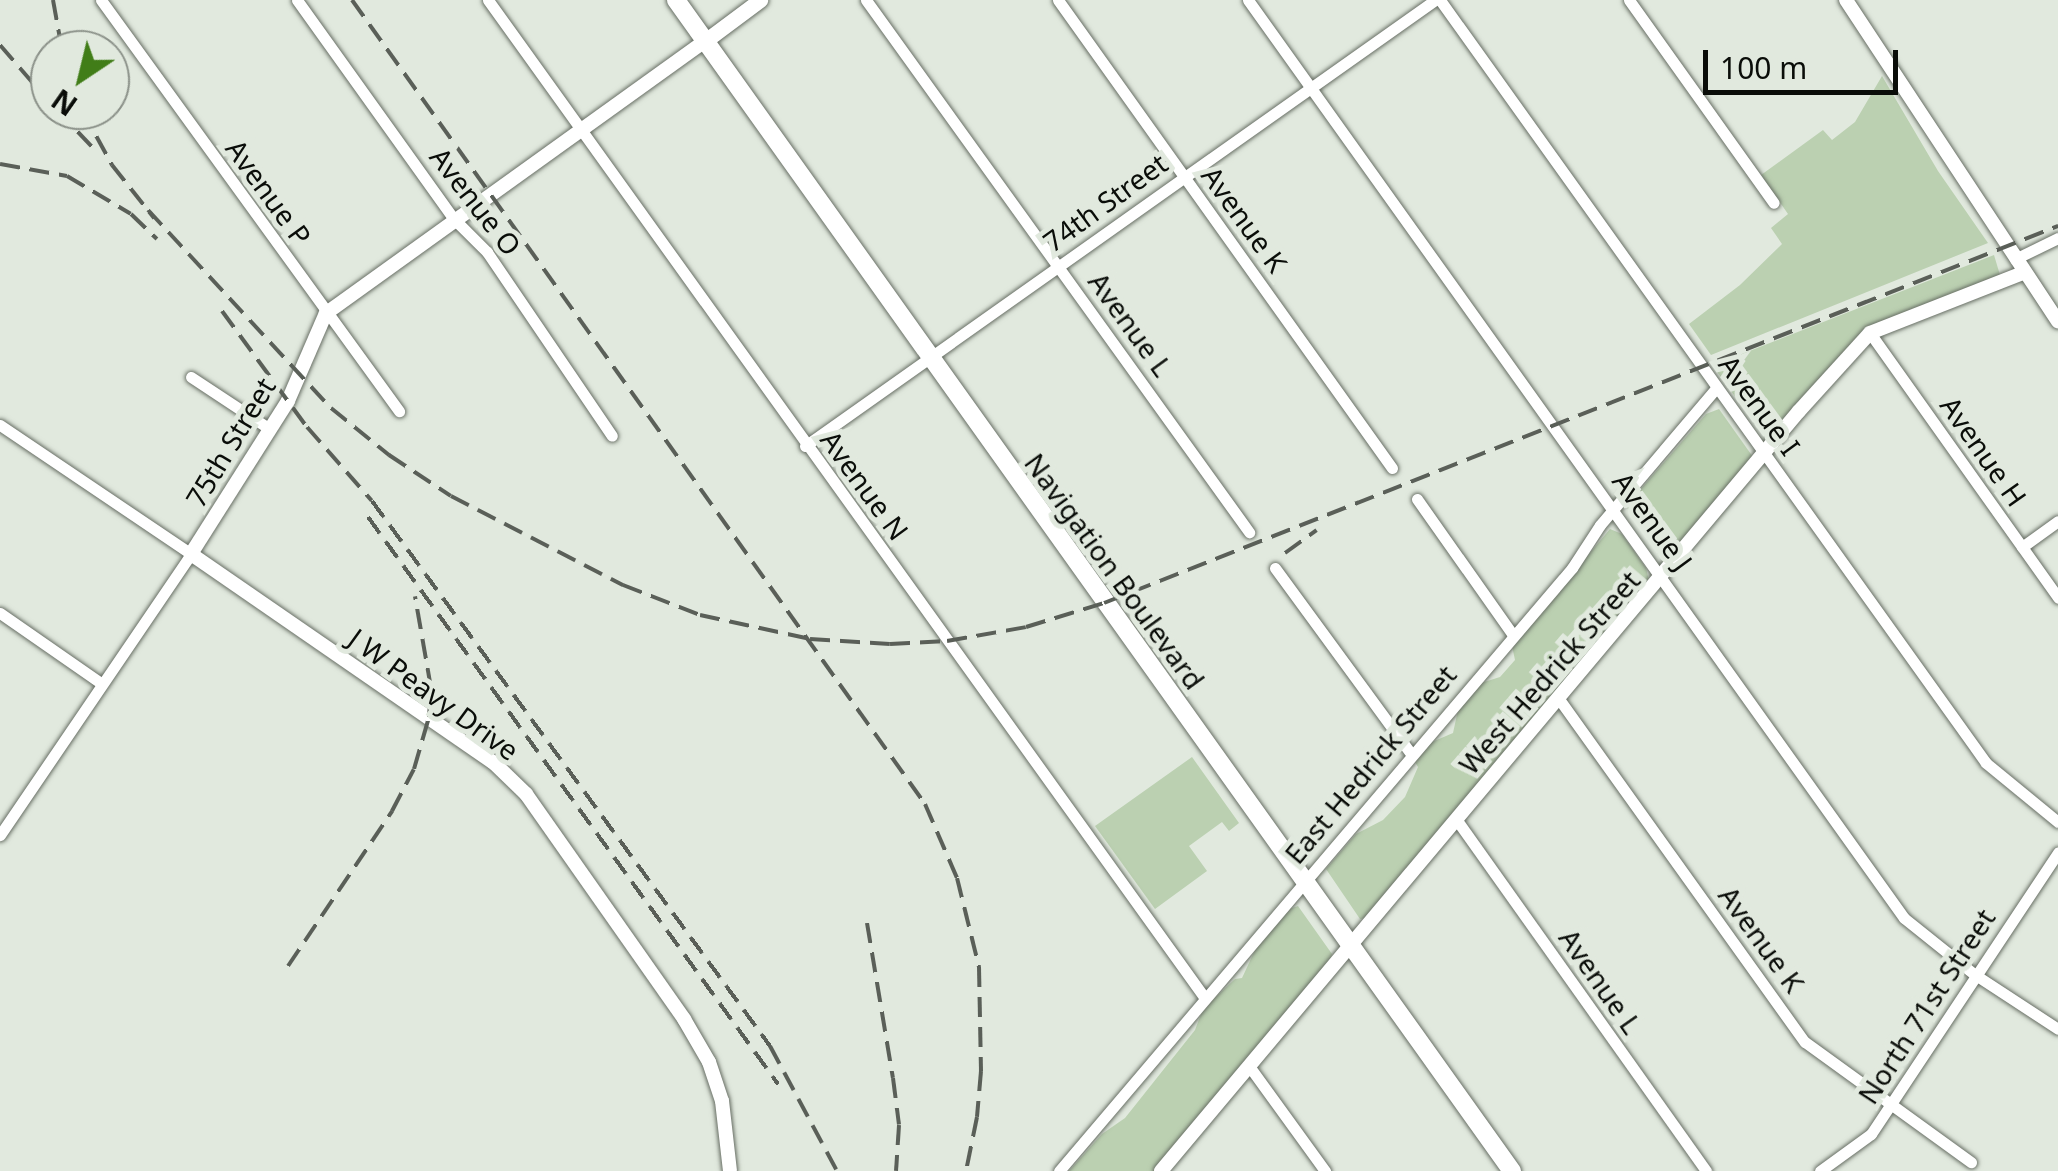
<!DOCTYPE html>
<html>
<head>
<meta charset="utf-8">
<style>
	body { margin:0 }
	#map { position:relative; width:2058px; height:1171px; overflow:hidden; background:#e1e9de; font-family:"Noto Sans",sans-serif }
	div>[style] { position:absolute }
	[style*='--x'] { left:calc(var(--x)*1px); top:calc(var(--y)*1px); width:calc(var(--w)*1px); rotate:calc(var(--a)*1deg) }
	.green>* { inset:0; background:#bbd0b1 }
	.roads { filter:drop-shadow(0 0 2px #676e64) drop-shadow(0 0 2px #676e64) }
	.minor>* { height:11px; margin:-5.5px; padding:0 5.5px; transform-origin:5.5px; border-radius:5.5px; background:#fff }
	.tertiary>* { height:14px; margin:-7px; padding:0 7px; transform-origin:7px; border-radius:7px; background:#fff }
	.secondary>* { height:15px; margin:-7.5px; padding:0 7.5px; transform-origin:7.5px; border-radius:7.5px; background:#fff }
	.primary>* { height:18px; margin:-9px; padding:0 9px; transform-origin:9px; border-radius:9px; background:#fff }
	.rail>* { height:4px; margin-top:-2px; transform-origin:0; background:repeating-linear-gradient(90deg,#5a5f58 0 20px,transparent 0 30px) }
	span { translate:-50% -50%; white-space:nowrap; text-align:center; line-height:1.15; -webkit-text-stroke:10px #e1e9de; paint-order:stroke }
	.street-label { font-size:28px; color:#0a0d09 }
	.north { position:absolute; left:30px; top:30px; width:100px; height:100px; box-sizing:border-box; background:#e1e9de; border:2px solid #8b9189; border-radius:50%; rotate:215deg; font-size:28px; font-weight:700; line-height:40px; text-align:center; color:#0a0d09 }
	.north::after { content:''; display:block; margin:auto; width:35px; height:45px; background:#417d18; clip-path:polygon(50% 0,100% 100%,50% 72%,0 100%) }
	.scale { position:absolute; left:1703px; top:50px; width:195px; height:45px; box-sizing:border-box; border:5px solid #0a0d09; border-top:0; padding-left:12px; font-size:30px; line-height:35px; white-space:nowrap; color:#0a0d09; -webkit-text-stroke:8px #e1e9de; paint-order:stroke }
</style>
</head>
<body>
<div id="map">
	<div class="green">
		<div style="clip-path:polygon(1882px 76px,1938px 171px,1988px 243px,1711px 355px,1689px 324px,1740px 285px,1782px 244px,1771px 228px,1788px 214px,1761px 175px,1823px 130px,1832px 140px,1855px 122px)"></div>
		<div style="clip-path:polygon(1994px 255px,2000px 275px,1884px 322px,1771px 437px,1760px 431px,1715px 369px,1719px 363px)"></div>
		<div style="clip-path:polygon(1719px 409px,1753px 457px,1673px 557px,1663px 559px,1626px 506px,1706px 414px)"></div>
		<div style="clip-path:polygon(1610px 529px,1622px 534px,1646px 568px,1650px 585px,1366px 918px,1360px 919px,1326px 869px,1356px 834px,1383px 820px,1405px 797px,1418px 767px,1415px 762px,1432px 742px,1453px 733px,1458px 710px,1481px 683px,1500px 677px,1515px 660px,1512px 646px)"></div>
		<div style="clip-path:polygon(1192px 757px,1239px 823px,1229px 831px,1222px 822px,1189px 846px,1207px 871px,1155px 909px,1095px 826px)"></div>
		<div style="clip-path:polygon(1298px 906px,1332px 954px,1330px 961px,1155px 1171px,1069px 1171px,1102px 1134px,1125px 1118px,1195px 1030px,1203px 1009px,1235px 979px,1242px 978px,1256px 948px,1289px 909px)"></div>
	</div>
	<div class="roads">
		<div class="minor">
			<div style="--x:101;--y:0;--w:508;--a:54.06"></div>
			<div style="--x:297;--y:0;--w:269;--a:54.4"></div>
			<div style="--x:454;--y:219;--w:47;--a:45"></div>
			<div style="--x:487;--y:252;--w:222;--a:55.8"></div>
			<div style="--x:488;--y:0;--w:1229;--a:54.31"></div>
			<div style="--x:866;--y:0;--w:656;--a:54.25"></div>
			<div style="--x:1058;--y:0;--w:575;--a:54.49"></div>
			<div style="--x:1248;--y:0;--w:1128;--a:54.45"></div>
			<div style="--x:1904;--y:918;--w:90;--a:38.7"></div>
			<div style="--x:1974;--y:974;--w:100;--a:33.2"></div>
			<div style="--x:1440;--y:0;--w:938;--a:54.41"></div>
			<div style="--x:1986;--y:763;--w:93;--a:39.3"></div>
			<div style="--x:1629;--y:0;--w:249;--a:54.5"></div>
			<div style="--x:2015;--y:259;--w:48;--a:-26"></div>
			<div style="--x:1870;--y:333;--w:325;--a:54.6"></div>
			<div style="--x:191;--y:377;--w:95;--a:33.4"></div>
			<div style="--x:0;--y:425;--w:230;--a:34"></div>
			<div style="--x:191;--y:554;--w:340;--a:124.2"></div>
			<div style="--x:805;--y:446;--w:772;--a:-35.3"></div>
			<div style="--x:1417;--y:499;--w:166;--a:54.8"></div>
			<div style="--x:2022;--y:547;--w:44;--a:-35.8"></div>
			<div style="--x:1275;--y:568;--w:230;--a:53.8"></div>
			<div style="--x:0;--y:613;--w:124;--a:34.8"></div>
			<div style="--x:1559;--y:699;--w:422;--a:54.4"></div>
			<div style="--x:1805;--y:1042;--w:205;--a:35.9"></div>
			<div style="--x:1456;--y:819;--w:432;--a:54.6"></div>
			<div style="--x:1249;--y:1066;--w:130;--a:54.1"></div>
			<div style="--x:1059;--y:1171;--w:792;--a:-49.61"></div>
			<div style="--x:1572;--y:568;--w:51;--a:-56.9"></div>
			<div style="--x:1600;--y:525;--w:180;--a:-49.7"></div>
			<div style="--x:1820;--y:1171;--w:63;--a:-36"></div>
			<div style="--x:1871;--y:1134;--w:338;--a:-56.4"></div>
		</div>
		<div class="tertiary">
			<div style="--x:1846;--y:0;--w:385;--a:56.6"></div>
			<div style="--x:705;--y:41;--w:467;--a:144.3"></div>
			<div style="--x:326;--y:313;--w:96;--a:113.4"></div>
			<div style="--x:288;--y:401;--w:181;--a:122.4"></div>
			<div style="--x:191;--y:554;--w:367;--a:34.6"></div>
			<div style="--x:493;--y:762;--w:46;--a:44.1"></div>
			<div style="--x:526;--y:794;--w:275;--a:54.9"></div>
			<div style="--x:684;--y:1019;--w:50;--a:59.8"></div>
			<div style="--x:709;--y:1062;--w:41;--a:71.6"></div>
			<div style="--x:722;--y:1101;--w:70;--a:83.5"></div>
			<div style="--x:1161;--y:1171;--w:992;--a:-49.99"></div>
			<div style="--x:1799;--y:411;--w:105;--a:-47.7"></div>
			<div style="--x:1870;--y:333;--w:164;--a:-21.4"></div>
		</div>
		<div class="secondary">
			<div style="--x:705;--y:41;--w:69;--a:-36.7"></div>
		</div>
		<div class="primary">
			<div style="--x:676;--y:0;--w:1439;--a:54.48"></div>
		</div>
	</div>
	<div class="rail">
		<div style="--x:53;--y:0;--w:51;--a:79.8"></div>
		<div style="--x:352;--y:0;--w:987;--a:54.52"></div>
		<div style="--x:925;--y:804;--w:81;--a:66.6"></div>
		<div style="--x:957;--y:878;--w:92;--a:76.1"></div>
		<div style="--x:979;--y:967;--w:104;--a:88.9"></div>
		<div style="--x:981;--y:1071;--w:46;--a:95"></div>
		<div style="--x:977;--y:1117;--w:55;--a:101.5"></div>
		<div style="--x:0;--y:45;--w:77;--a:49.2"></div>
		<div style="--x:57;--y:110;--w:52;--a:46.5"></div>
		<div style="--x:82;--y:110;--w:63;--a:61.4"></div>
		<div style="--x:112;--y:165;--w:68;--a:51.6"></div>
		<div style="--x:0;--y:164;--w:68;--a:10.2"></div>
		<div style="--x:67;--y:176;--w:74;--a:30.7"></div>
		<div style="--x:131;--y:214;--w:36;--a:44"></div>
		<div style="--x:148;--y:210;--w:270;--a:47.3"></div>
		<div style="--x:331;--y:408;--w:75;--a:39"></div>
		<div style="--x:389;--y:455;--w:74;--a:33.5"></div>
		<div style="--x:451;--y:496;--w:194;--a:27.4"></div>
		<div style="--x:623;--y:585;--w:83;--a:21.3"></div>
		<div style="--x:700;--y:615;--w:113;--a:12.3"></div>
		<div style="--x:810;--y:639;--w:80;--a:3.6"></div>
		<div style="--x:890;--y:644;--w:57;--a:-3"></div>
		<div style="--x:947;--y:641;--w:80;--a:-10"></div>
		<div style="--x:1026;--y:627;--w:82;--a:-17.1"></div>
		<div style="--x:1104;--y:603;--w:1026;--a:-21.56"></div>
		<div style="--x:222;--y:311;--w:144;--a:53.8"></div>
		<div style="--x:307;--y:427;--w:98;--a:48.7"></div>
		<div style="--x:372;--y:501;--w:675;--a:53.86"></div>
		<div style="--x:770;--y:1046;--w:142;--a:61.8"></div>
		<div style="--x:368;--y:517;--w:700;--a:54.13"></div>
		<div style="--x:1285;--y:553;--w:39;--a:-36"></div>
		<div style="--x:867;--y:923;--w:157;--a:80.5"></div>
		<div style="--x:893;--y:1078;--w:47;--a:82.7"></div>
		<div style="--x:899;--y:1125;--w:46;--a:93.7"></div>
		<div style="--x:288;--y:966;--w:187;--a:-56.1"></div>
		<div style="--x:392;--y:811;--w:47;--a:-62.4"></div>
		<div style="--x:414;--y:769;--w:54;--a:-73.9"></div>
		<div style="--x:429;--y:717;--w:29;--a:-86"></div>
		<div style="--x:431;--y:688;--w:93;--a:-99.9"></div>
	</div>
	<div class="street-label">
		<span style="left:269px;top:192px;rotate:54deg">Avenue P</span>
		<span style="left:476px;top:201px;rotate:52deg">Avenue O</span>
		<span style="left:1105px;top:202px;rotate:-36deg">74th Street</span>
		<span style="left:1245px;top:219px;rotate:54deg">Avenue K</span>
		<span style="left:1131px;top:324px;rotate:54deg">Avenue L</span>
		<span style="left:1760px;top:405px;rotate:54deg">Avenue I</span>
		<span style="left:230px;top:442px;rotate:-59deg">75th Street</span>
		<span style="left:1984px;top:451px;rotate:55deg">Avenue H</span>
		<span style="left:865px;top:485px;rotate:54deg">Avenue N</span>
		<span style="left:1653px;top:521px;rotate:54deg">Avenue J</span>
		<span style="left:1115px;top:571px;rotate:54deg">Navigation Boulevard</span>
		<span style="left:1549px;top:672px;rotate:-49deg">West Hedrick Street</span>
		<span style="left:434px;top:694px;rotate:36deg">J W Peavy Drive</span>
		<span style="left:1370px;top:764px;rotate:-50deg">East Hedrick Street</span>
		<span style="left:1762px;top:939px;rotate:54deg">Avenue K</span>
		<span style="left:1601px;top:981px;rotate:55deg">Avenue L</span>
		<span style="left:1926px;top:1006px;rotate:-57deg">North 71st Street</span>
	</div>
	<div class="north">N</div>
	<div class="scale">100 m</div>
</div>
</body>
</html>
